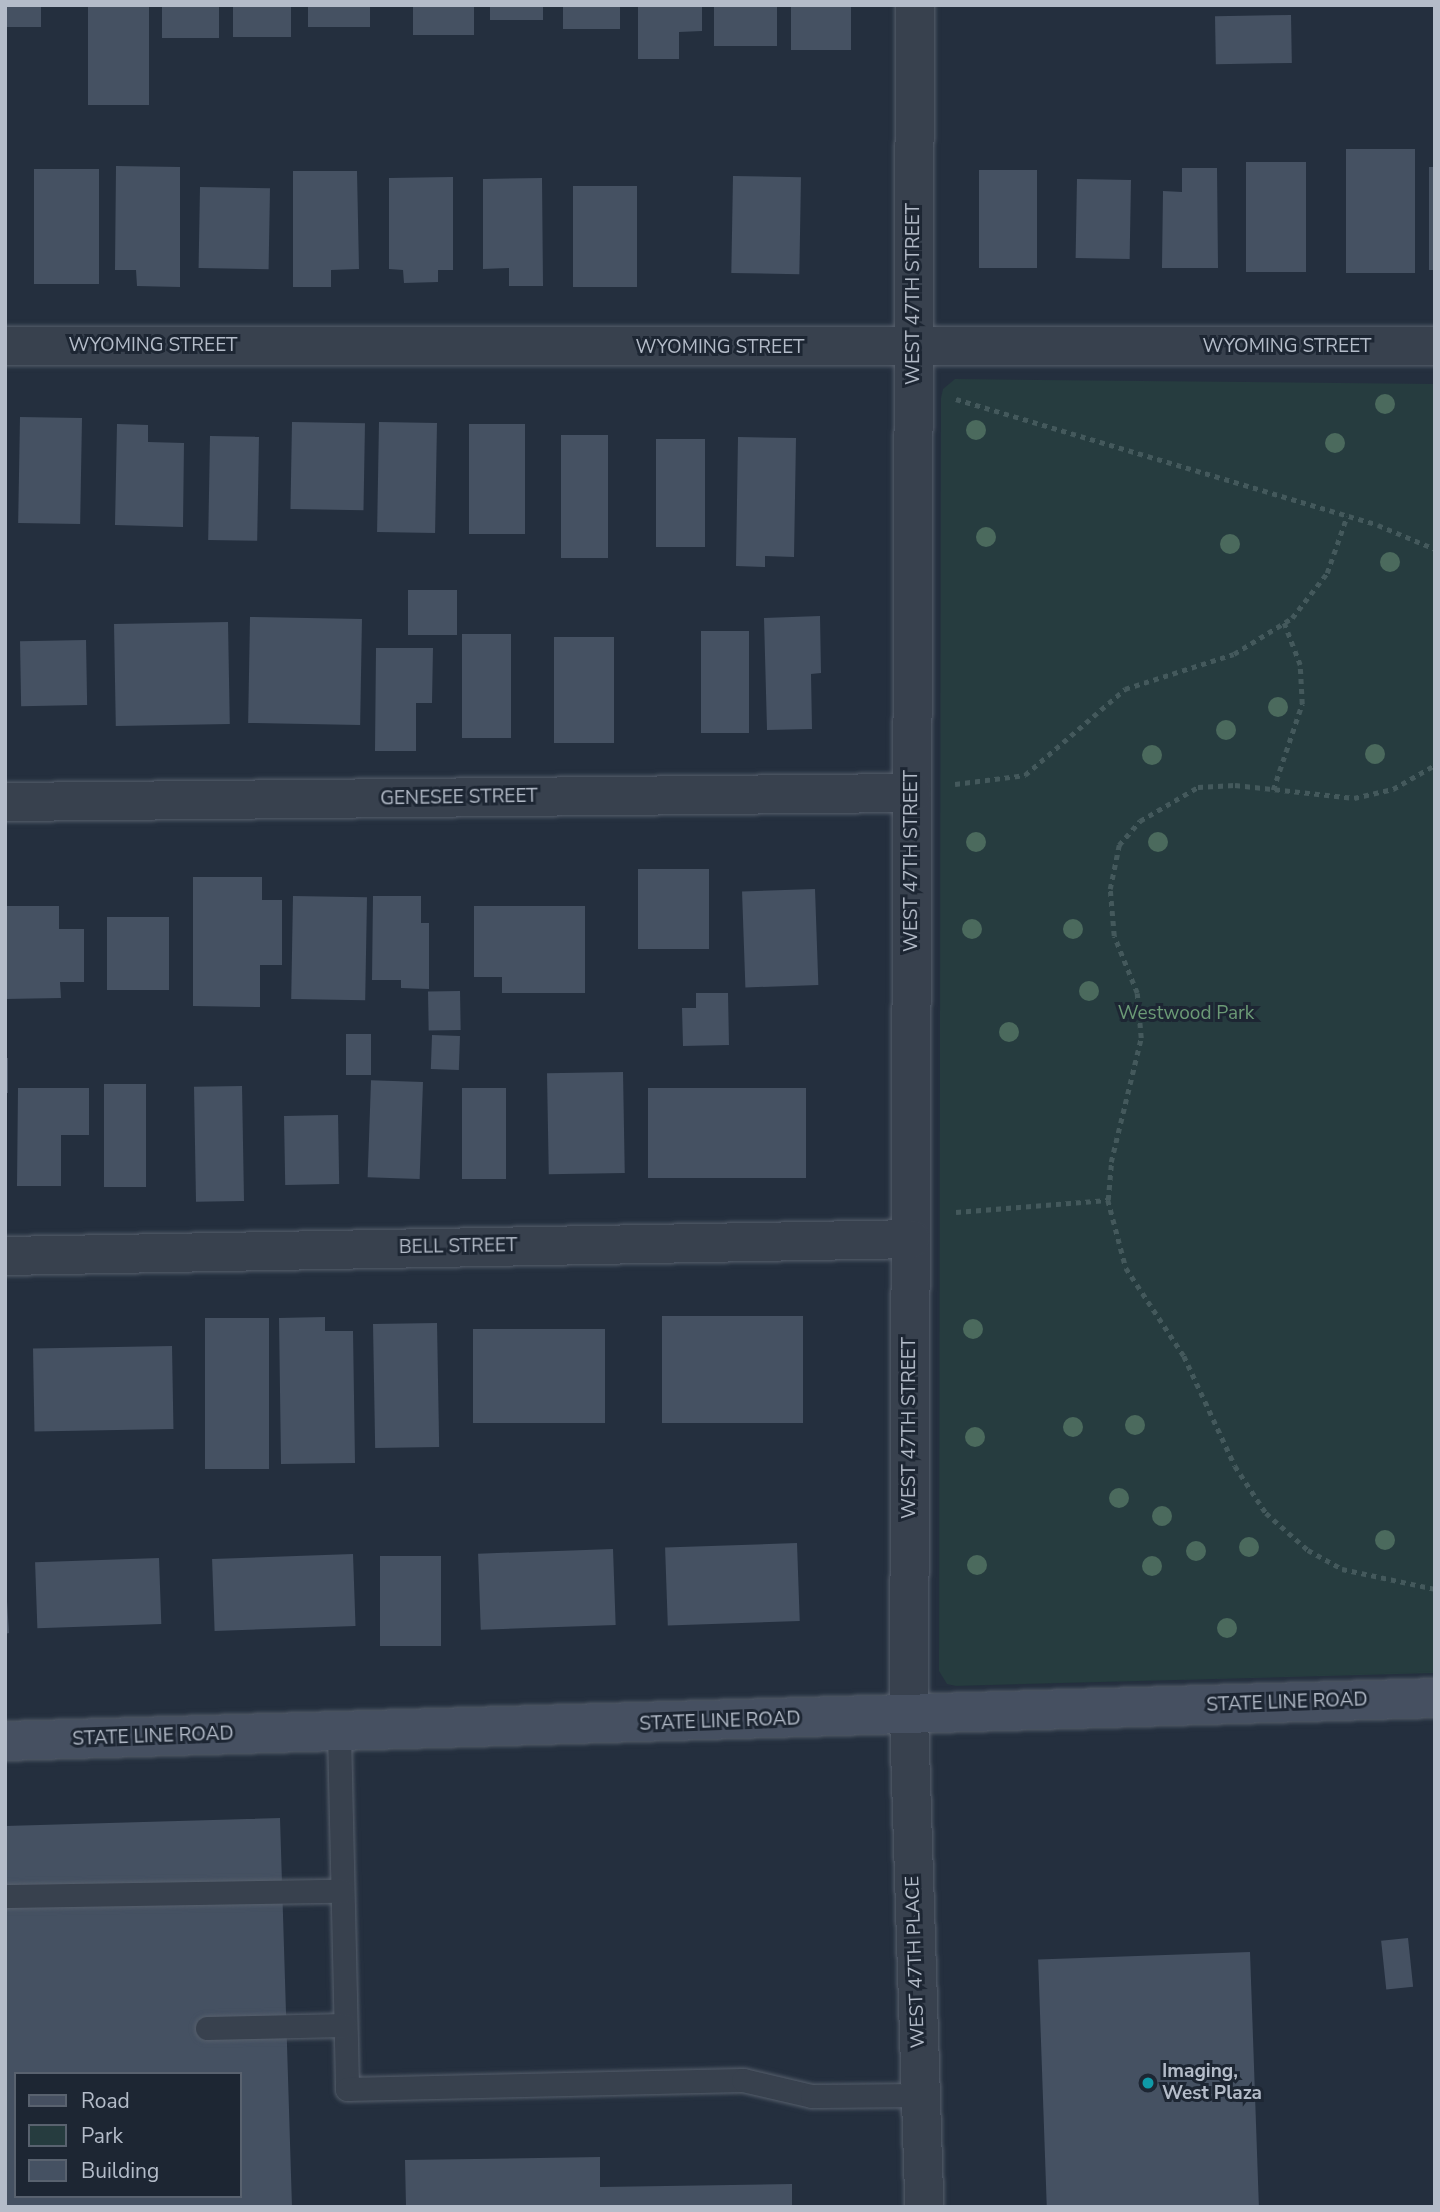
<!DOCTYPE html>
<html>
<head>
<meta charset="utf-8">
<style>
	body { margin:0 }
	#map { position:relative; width:1440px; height:2212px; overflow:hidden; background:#242f3e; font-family:"Nunito Sans",sans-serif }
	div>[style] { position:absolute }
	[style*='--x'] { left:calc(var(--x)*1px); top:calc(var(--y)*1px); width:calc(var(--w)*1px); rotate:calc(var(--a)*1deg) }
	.green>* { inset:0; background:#263c3f }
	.building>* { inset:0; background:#455162; transform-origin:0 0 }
	.path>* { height:4.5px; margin-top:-2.25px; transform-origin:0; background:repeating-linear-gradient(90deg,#44595c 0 5px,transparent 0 10px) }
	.roads { filter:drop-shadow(0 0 2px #565f6c) drop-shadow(0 0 2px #565f6c) }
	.lane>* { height:23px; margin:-11.5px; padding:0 11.5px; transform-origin:11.5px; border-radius:11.5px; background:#38414e }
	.street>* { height:38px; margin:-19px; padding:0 19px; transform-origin:19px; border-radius:19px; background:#38414e }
	.secondary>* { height:38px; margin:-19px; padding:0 19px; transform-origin:19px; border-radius:19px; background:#465061 }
	.trees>* { width:20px; height:20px; margin:-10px; border-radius:50%; background:#4b6a5d }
	.dots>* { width:19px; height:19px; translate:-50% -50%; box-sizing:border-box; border:4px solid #1d2633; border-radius:50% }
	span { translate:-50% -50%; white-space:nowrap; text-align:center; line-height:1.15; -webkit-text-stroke:6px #1d2633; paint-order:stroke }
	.street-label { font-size:19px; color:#b4bcc9 }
	.park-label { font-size:19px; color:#6b9a76 }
	.poi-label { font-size:19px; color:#b4bcc9; font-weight:700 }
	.left { translate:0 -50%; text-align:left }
	.frame { position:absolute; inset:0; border:7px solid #b4bcc9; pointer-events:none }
	.legend { position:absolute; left:14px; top:2072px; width:228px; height:126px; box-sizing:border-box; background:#1d2633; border:2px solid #59626f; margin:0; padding:9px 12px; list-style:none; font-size:21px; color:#b4bcc9 }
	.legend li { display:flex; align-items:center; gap:14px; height:35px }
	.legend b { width:35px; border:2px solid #59626f }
</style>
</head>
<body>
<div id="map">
	<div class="green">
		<div style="clip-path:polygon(955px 379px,1435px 384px,1435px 1673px,956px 1686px,947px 1684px,939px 1671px,941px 398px,943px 389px)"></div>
	</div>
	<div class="building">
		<div style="left:5px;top:5px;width:36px;height:22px"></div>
		<div style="left:88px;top:5px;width:61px;height:100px"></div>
		<div style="left:162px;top:5px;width:57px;height:33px"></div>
		<div style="left:233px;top:5px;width:58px;height:32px"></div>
		<div style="left:308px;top:5px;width:62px;height:22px"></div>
		<div style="left:413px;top:5px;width:61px;height:30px"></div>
		<div style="left:490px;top:5px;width:53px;height:15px"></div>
		<div style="left:563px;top:5px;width:57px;height:24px"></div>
		<div style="clip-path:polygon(638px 5px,702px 5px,702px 31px,679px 32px,679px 59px,638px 59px)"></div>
		<div style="left:714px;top:5px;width:63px;height:41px"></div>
		<div style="left:791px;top:5px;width:60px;height:45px"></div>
		<div style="left:1291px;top:15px;width:48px;height:76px;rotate:89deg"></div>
		<div style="left:1415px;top:149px;width:124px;height:69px;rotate:90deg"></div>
		<div style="left:1246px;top:162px;width:60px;height:110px"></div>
		<div style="clip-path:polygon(116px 166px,180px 167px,180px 287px,137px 286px,136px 270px,115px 270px)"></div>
		<div style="left:1429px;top:167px;width:6px;height:103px"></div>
		<div style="clip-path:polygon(1182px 168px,1217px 168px,1218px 268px,1162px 268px,1163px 191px,1182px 192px)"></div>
		<div style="left:34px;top:169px;width:65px;height:115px"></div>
		<div style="left:979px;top:170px;width:58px;height:98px"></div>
		<div style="clip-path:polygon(293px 171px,357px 171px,359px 269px,331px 270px,331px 287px,293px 287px)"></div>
		<div style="left:733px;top:176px;width:68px;height:97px;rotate:1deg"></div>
		<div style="clip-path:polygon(453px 177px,453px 270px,438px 270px,438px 282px,404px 283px,403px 270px,389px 269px,389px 178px)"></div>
		<div style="clip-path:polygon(542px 178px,543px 286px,509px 286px,509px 268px,483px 269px,483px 179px)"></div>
		<div style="left:1077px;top:179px;width:54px;height:79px;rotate:1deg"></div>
		<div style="left:573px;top:186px;width:64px;height:101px"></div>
		<div style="left:200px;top:187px;width:70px;height:81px;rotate:1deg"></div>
		<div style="left:20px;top:417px;width:62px;height:106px;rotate:1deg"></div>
		<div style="left:292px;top:422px;width:73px;height:87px;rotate:1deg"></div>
		<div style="left:379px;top:422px;width:58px;height:110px;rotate:1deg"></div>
		<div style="clip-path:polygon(117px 424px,148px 425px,148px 442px,184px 443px,183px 527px,115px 525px)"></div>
		<div style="left:469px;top:424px;width:56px;height:110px"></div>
		<div style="left:608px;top:435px;width:123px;height:47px;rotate:90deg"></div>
		<div style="left:210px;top:436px;width:49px;height:104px;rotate:1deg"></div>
		<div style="clip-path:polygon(738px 437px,796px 438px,794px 557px,765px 556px,765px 567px,736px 566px)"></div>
		<div style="left:656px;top:439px;width:49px;height:108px"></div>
		<div style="left:408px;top:590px;width:49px;height:45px"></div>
		<div style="clip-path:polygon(820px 616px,821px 673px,811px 674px,812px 729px,767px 730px,764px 618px)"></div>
		<div style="left:250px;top:617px;width:112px;height:106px;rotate:1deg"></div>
		<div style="left:228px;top:622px;width:102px;height:114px;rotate:89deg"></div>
		<div style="left:701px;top:631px;width:48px;height:102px"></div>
		<div style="left:462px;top:634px;width:49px;height:104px"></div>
		<div style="left:554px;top:637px;width:60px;height:106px"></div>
		<div style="left:86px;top:640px;width:65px;height:66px;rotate:89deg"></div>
		<div style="clip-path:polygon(376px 648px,433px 648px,432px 703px,416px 703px,416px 751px,375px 751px)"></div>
		<div style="left:638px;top:869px;width:71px;height:80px"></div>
		<div style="clip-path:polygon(193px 877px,262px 877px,262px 900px,282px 900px,282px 965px,260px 965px,260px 1007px,193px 1006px)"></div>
		<div style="left:815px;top:889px;width:96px;height:73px;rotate:88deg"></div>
		<div style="left:293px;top:896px;width:74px;height:103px;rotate:1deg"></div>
		<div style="clip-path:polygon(373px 896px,421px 896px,421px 923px,429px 923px,429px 989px,401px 988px,401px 980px,372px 980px)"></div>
		<div style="clip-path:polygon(5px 906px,59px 906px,59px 929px,84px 929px,84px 982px,60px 982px,61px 998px,5px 999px)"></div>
		<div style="clip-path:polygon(474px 906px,585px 906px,585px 993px,502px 993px,502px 977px,474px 977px)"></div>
		<div style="left:107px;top:917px;width:62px;height:73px"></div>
		<div style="left:460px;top:991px;width:39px;height:32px;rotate:89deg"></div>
		<div style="clip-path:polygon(696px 993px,728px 993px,729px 1045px,683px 1046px,682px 1008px,696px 1008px)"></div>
		<div style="left:346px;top:1034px;width:25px;height:41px"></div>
		<div style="left:460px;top:1036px;width:34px;height:28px;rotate:92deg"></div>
		<div style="left:5px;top:1058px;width:3px;height:35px"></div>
		<div style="left:623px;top:1072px;width:101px;height:76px;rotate:89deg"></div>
		<div style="left:423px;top:1082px;width:97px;height:52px;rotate:92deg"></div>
		<div style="left:104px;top:1084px;width:42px;height:103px"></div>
		<div style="left:242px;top:1086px;width:115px;height:48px;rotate:89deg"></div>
		<div style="clip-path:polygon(18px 1088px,89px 1088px,89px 1135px,61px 1135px,61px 1186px,17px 1186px)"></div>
		<div style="left:462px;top:1088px;width:44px;height:91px"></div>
		<div style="left:806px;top:1088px;width:90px;height:158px;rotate:90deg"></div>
		<div style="left:338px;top:1115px;width:69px;height:54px;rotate:89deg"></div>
		<div style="left:662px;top:1316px;width:141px;height:107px"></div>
		<div style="clip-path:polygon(325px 1317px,325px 1331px,353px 1331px,355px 1463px,281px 1464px,279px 1318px)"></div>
		<div style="left:205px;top:1318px;width:64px;height:151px"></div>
		<div style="left:437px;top:1323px;width:124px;height:64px;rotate:89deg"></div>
		<div style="left:605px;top:1329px;width:94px;height:132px;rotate:90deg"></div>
		<div style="left:172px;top:1346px;width:83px;height:139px;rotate:89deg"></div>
		<div style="left:797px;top:1543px;width:78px;height:132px;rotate:88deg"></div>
		<div style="left:613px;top:1549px;width:76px;height:135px;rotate:88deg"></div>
		<div style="left:353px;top:1554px;width:72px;height:141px;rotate:88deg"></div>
		<div style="left:441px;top:1556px;width:90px;height:61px;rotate:90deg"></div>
		<div style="left:159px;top:1558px;width:66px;height:124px;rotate:88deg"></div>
		<div style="clip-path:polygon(5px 1601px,7px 1601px,9px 1633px,5px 1634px)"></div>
		<div style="clip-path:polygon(evenodd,280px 1818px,292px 2207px,5px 2207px,5px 1826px,280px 1818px,16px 2074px,240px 2074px,240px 2196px,16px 2196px,16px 2074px)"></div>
		<div style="left:1408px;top:1938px;width:49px;height:27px;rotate:84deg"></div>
		<div style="left:1250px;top:1952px;width:255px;height:212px;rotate:88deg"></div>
		<div style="clip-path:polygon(600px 2157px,600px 2187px,792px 2184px,792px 2207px,406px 2207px,405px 2160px)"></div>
	</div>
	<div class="path">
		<div style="--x:956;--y:399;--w:440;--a:16.6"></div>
		<div style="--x:1378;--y:525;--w:62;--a:22.8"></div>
		<div style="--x:955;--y:784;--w:71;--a:-7.3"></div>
		<div style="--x:1025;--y:775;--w:132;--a:-40.7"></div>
		<div style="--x:1125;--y:689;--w:114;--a:-17.8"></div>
		<div style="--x:1234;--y:654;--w:68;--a:-31.8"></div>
		<div style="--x:1292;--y:618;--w:57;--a:-52.1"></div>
		<div style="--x:1327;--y:573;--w:60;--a:-70.7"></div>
		<div style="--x:1273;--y:790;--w:91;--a:-71.4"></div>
		<div style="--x:1302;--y:704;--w:39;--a:-93"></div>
		<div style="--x:1300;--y:665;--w:45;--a:-110.9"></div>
		<div style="--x:1108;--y:1200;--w:70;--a:75.2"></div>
		<div style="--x:1126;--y:1268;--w:105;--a:56.6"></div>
		<div style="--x:1184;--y:1356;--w:121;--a:65.1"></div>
		<div style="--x:1235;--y:1466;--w:56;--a:56.6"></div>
		<div style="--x:1266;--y:1513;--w:56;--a:41.4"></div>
		<div style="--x:1308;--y:1550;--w:39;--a:29"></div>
		<div style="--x:1342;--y:1569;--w:95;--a:12.1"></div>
		<div style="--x:956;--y:1212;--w:152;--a:-4.5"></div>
		<div style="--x:1108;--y:1200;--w:38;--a:-85"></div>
		<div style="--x:1111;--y:1162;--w:128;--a:-76.4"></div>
		<div style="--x:1141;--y:1038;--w:45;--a:-95.1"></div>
		<div style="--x:1137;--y:993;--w:61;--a:-112"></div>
		<div style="--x:1114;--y:936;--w:47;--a:-94.9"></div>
		<div style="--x:1110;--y:889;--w:45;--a:-78.4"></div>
		<div style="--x:1119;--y:845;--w:32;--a:-49"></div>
		<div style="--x:1140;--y:821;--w:67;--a:-30.4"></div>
		<div style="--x:1198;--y:787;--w:37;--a:-3"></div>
		<div style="--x:1235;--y:785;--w:120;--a:6.2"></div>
		<div style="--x:1354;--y:798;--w:40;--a:-13"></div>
		<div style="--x:1393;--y:789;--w:48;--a:-29.7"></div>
	</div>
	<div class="roads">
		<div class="lane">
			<div style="--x:339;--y:1732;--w:357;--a:88.7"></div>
			<div style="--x:347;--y:2089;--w:396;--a:-1.3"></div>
			<div style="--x:743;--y:2080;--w:71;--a:13.1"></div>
			<div style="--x:812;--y:2096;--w:108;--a:-0.5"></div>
			<div style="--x:5;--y:1896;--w:337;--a:-0.9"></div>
			<div style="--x:207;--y:2028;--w:138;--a:-1.2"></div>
		</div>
		<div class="street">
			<div style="--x:915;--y:5;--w:1712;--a:90.2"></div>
			<div style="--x:909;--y:1717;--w:490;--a:88.2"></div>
			<div style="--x:5;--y:346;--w:1430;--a:0"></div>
			<div style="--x:5;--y:802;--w:907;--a:-0.57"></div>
			<div style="--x:5;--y:1256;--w:906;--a:-1.07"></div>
		</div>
		<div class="secondary">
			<div style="--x:5;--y:1741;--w:1431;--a:-1.72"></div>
		</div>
	</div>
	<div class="trees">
		<div style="left:1385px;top:404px"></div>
		<div style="left:976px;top:430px"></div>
		<div style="left:1335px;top:443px"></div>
		<div style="left:986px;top:537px"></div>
		<div style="left:1230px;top:544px"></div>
		<div style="left:1390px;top:562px"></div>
		<div style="left:1278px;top:707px"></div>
		<div style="left:1226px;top:730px"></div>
		<div style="left:1375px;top:754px"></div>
		<div style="left:1152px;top:755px"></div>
		<div style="left:976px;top:842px"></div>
		<div style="left:1158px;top:842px"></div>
		<div style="left:972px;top:929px"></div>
		<div style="left:1073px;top:929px"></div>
		<div style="left:1089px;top:991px"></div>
		<div style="left:1009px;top:1032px"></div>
		<div style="left:973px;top:1329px"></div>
		<div style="left:1135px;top:1425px"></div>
		<div style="left:1073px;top:1427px"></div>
		<div style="left:975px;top:1437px"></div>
		<div style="left:1119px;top:1498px"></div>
		<div style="left:1162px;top:1516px"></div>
		<div style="left:1385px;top:1540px"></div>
		<div style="left:1249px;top:1547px"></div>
		<div style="left:1196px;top:1551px"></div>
		<div style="left:977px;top:1565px"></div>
		<div style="left:1152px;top:1566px"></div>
		<div style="left:1227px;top:1628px"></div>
	</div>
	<div class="dots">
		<div style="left:1148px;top:2083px;background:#0f9aa8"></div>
	</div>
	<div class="street-label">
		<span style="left:914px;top:294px;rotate:-90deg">WEST 47TH STREET</span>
		<span style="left:153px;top:346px">WYOMING STREET</span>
		<span style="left:1287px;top:347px">WYOMING STREET</span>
		<span style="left:720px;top:348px">WYOMING STREET</span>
		<span style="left:459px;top:798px;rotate:-1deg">GENESEE STREET</span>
		<span style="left:912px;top:861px;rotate:-90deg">WEST 47TH STREET</span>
		<span style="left:458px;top:1247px;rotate:-1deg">BELL STREET</span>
		<span style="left:910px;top:1428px;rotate:-90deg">WEST 47TH STREET</span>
		<span style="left:1287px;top:1703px;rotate:-2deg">STATE LINE ROAD</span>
		<span style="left:720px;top:1722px;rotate:-2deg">STATE LINE ROAD</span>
		<span style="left:153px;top:1737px;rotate:-2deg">STATE LINE ROAD</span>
		<span style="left:916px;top:1962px;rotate:-92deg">WEST 47TH PLACE</span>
	</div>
	<div class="park-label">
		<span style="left:1186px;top:1014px">Westwood Park</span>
	</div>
	<div class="poi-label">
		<span class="left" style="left:1162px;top:2083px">Imaging,<br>West Plaza</span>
	</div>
	<div class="frame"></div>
	<ul class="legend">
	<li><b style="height:9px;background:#465061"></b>Road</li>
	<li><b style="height:19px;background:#263c3f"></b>Park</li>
	<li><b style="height:19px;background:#455162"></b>Building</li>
	</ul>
</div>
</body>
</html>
